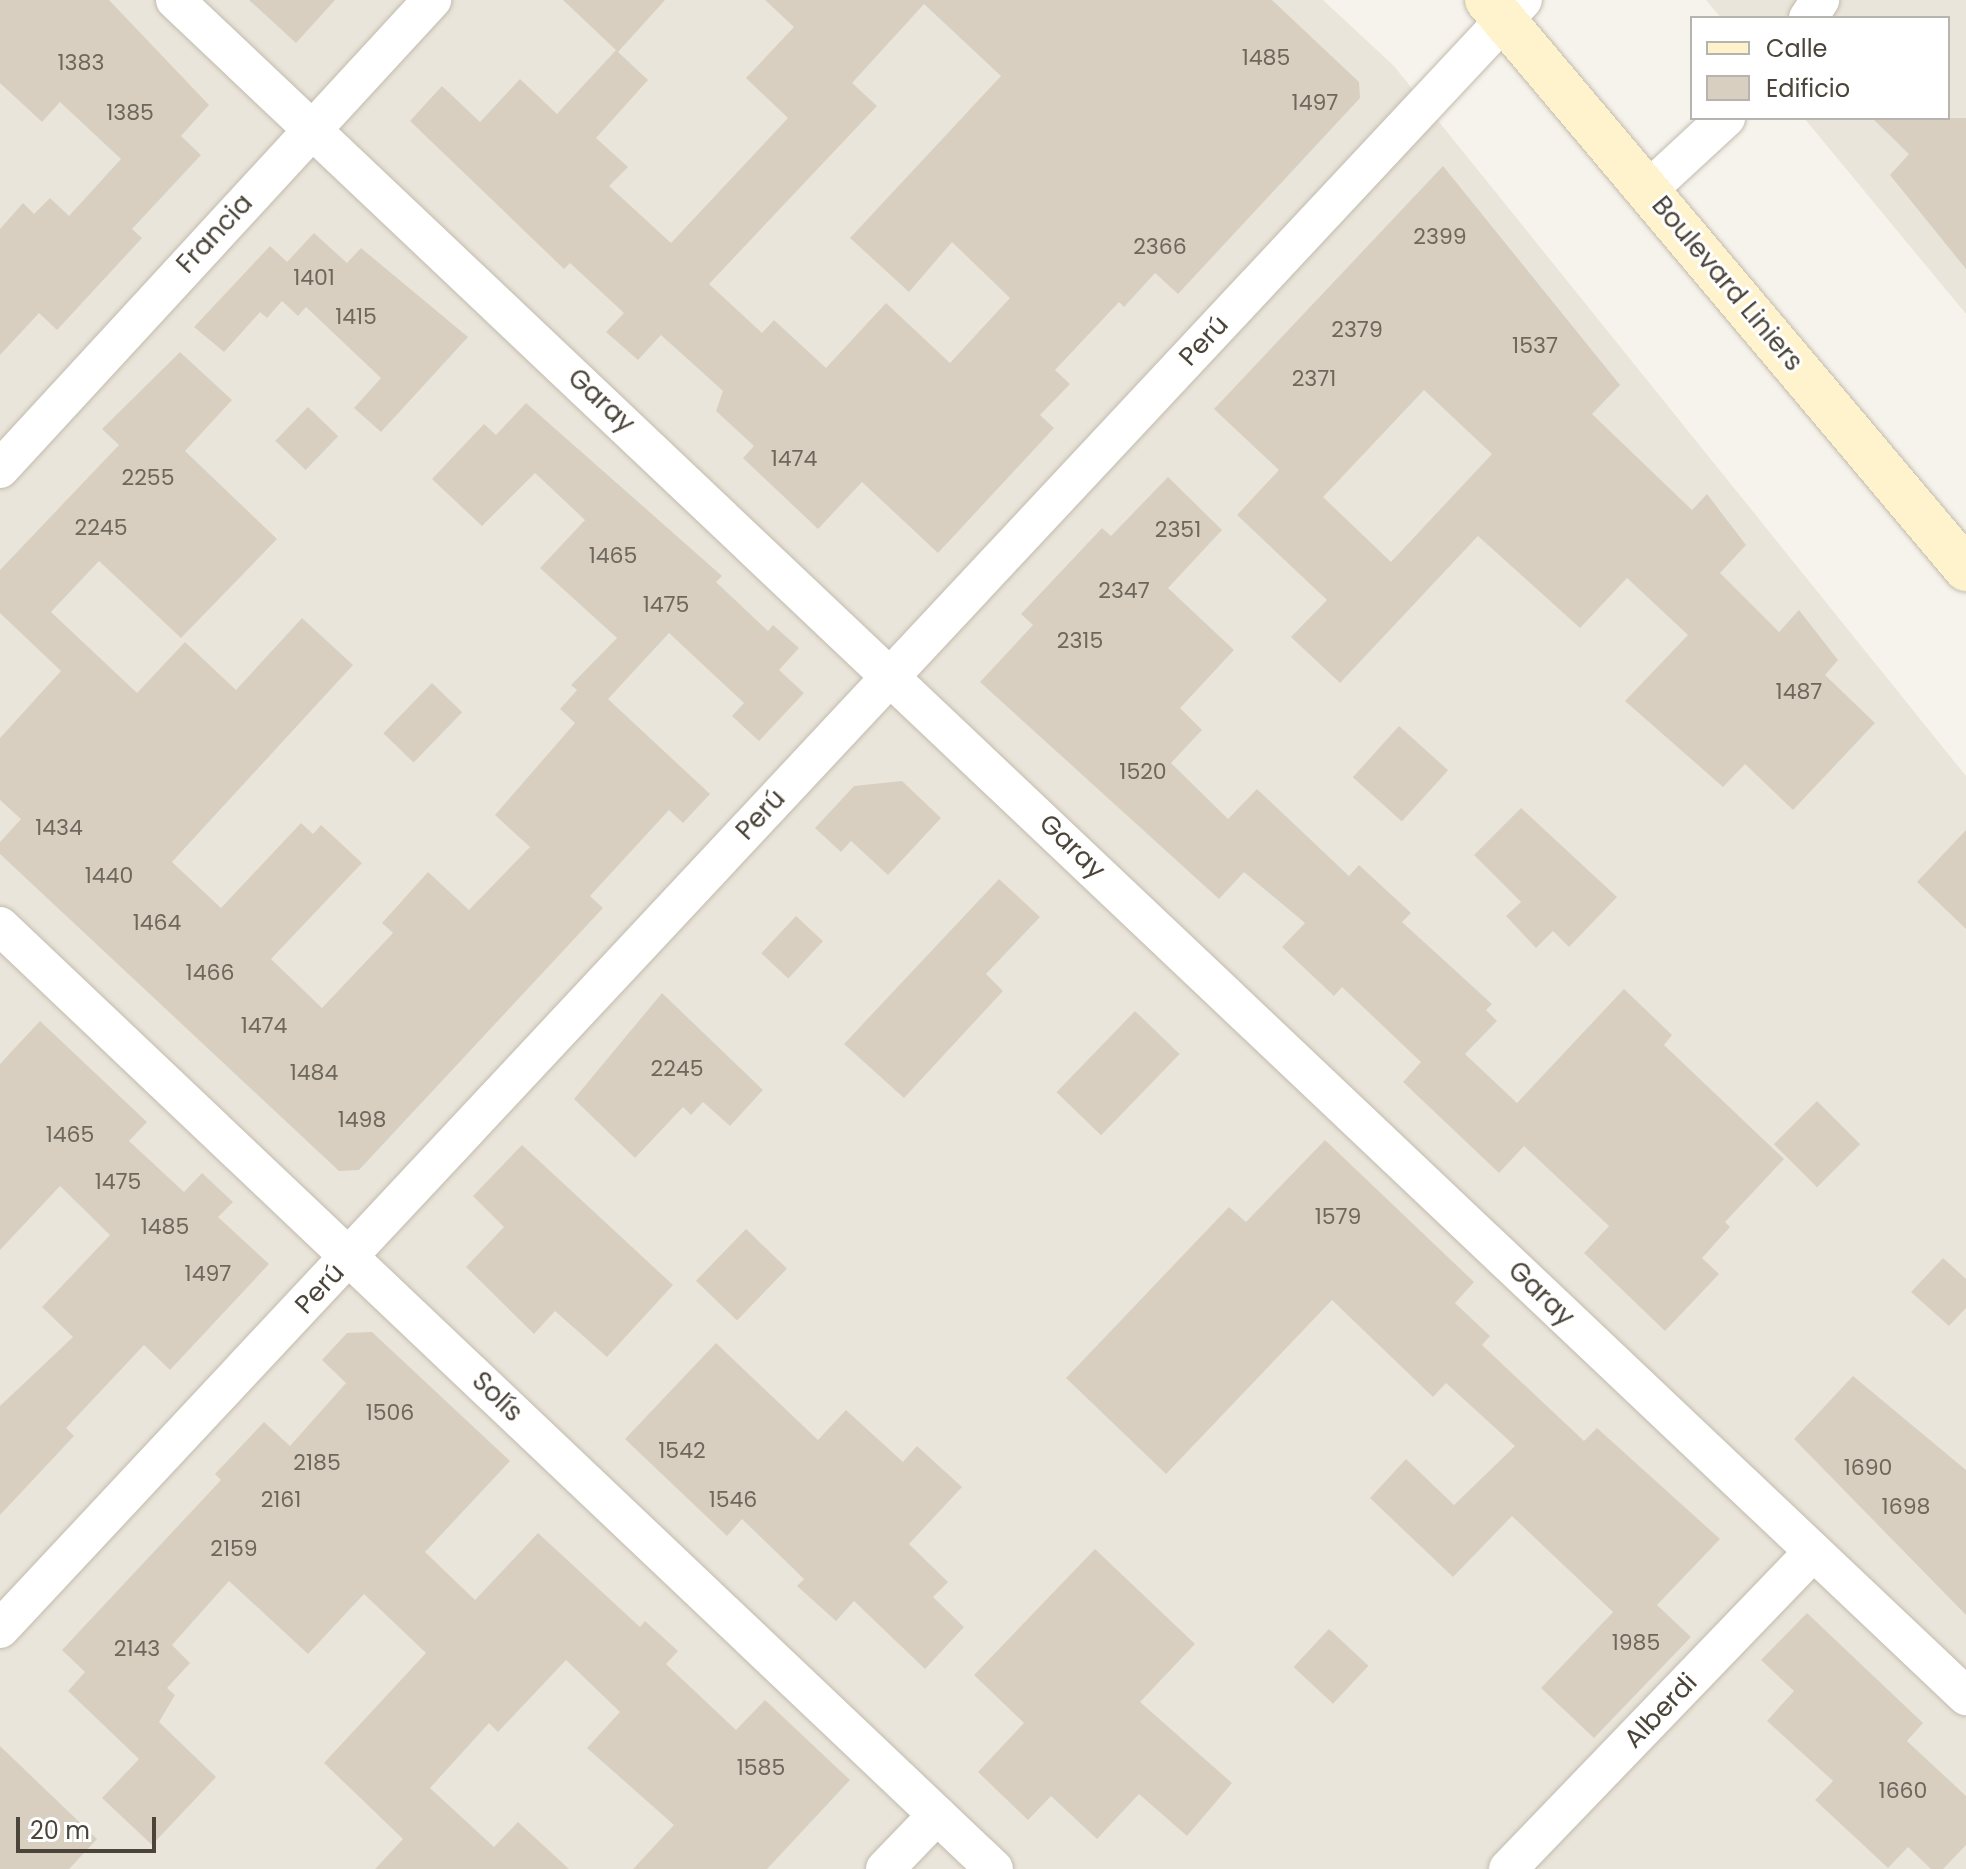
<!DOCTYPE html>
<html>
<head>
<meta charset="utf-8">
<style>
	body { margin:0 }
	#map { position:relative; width:1966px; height:1869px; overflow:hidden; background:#f6f3ec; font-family:Poppins,sans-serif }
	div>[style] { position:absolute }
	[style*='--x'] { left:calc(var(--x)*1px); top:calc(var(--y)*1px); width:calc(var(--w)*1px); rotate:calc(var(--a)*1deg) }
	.residential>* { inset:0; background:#eae5da }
	.building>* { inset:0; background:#d8cfc1; transform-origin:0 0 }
	.roads { filter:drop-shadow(0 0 2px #c2bbae) drop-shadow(0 0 2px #c2bbae) }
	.minor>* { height:38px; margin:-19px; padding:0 19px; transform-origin:19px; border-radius:19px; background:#fff }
	.secondary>* { height:44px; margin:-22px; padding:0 22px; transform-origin:22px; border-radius:22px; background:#fff3cd }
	span { translate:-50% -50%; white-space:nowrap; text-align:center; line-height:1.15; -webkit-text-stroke:6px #fff; paint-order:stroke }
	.number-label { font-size:22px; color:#6e675b }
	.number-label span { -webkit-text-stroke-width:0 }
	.street-label { font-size:26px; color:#4b4439 }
	.legend { position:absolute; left:1690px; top:16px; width:260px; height:104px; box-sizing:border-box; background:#fff; border:2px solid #b7b4b0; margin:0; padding:10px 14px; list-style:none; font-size:24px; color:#4b4439 }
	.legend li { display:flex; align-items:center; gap:16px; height:40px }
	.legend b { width:40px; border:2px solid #b7b4b0 }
	.scale { position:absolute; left:16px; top:1817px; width:140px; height:36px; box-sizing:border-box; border:4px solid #4b4439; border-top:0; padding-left:10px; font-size:24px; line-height:28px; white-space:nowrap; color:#4b4439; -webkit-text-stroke:6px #fff; paint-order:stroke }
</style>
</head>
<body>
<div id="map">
	<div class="residential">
		<div style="clip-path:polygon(0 0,1323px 0,1394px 66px,1966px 776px,1966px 1869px,0 1869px)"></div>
		<div style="clip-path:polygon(1706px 0,1966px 0,1966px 314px,1804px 118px,1948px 118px,1948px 18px,1721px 18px)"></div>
	</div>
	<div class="building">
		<div style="clip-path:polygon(0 0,109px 0,209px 105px,181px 136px,201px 155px,132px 229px,142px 238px,57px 330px,39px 313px,0 355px,0 229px,23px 203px,34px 214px,50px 198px,69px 216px,121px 159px,60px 102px,42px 122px,0 83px)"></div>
		<div style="clip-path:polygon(249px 0,335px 0,296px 43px)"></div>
		<div style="clip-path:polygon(563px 0,665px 0,618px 52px)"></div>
		<div style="clip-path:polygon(evenodd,765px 0,1272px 0,1359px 82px,1360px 98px,1178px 294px,1155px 273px,1124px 307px,1119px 302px,1055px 370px,1070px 384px,1040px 415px,1054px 428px,938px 553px,862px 482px,818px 529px,743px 458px,754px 446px,716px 411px,723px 391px,661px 335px,638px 360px,606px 332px,624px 313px,570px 263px,564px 269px,410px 121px,442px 86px,480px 122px,520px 79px,557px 114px,616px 50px,648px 80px,596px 138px,628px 167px,609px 186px,671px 243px,788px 118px,746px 78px,794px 27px,765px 0,924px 4px,1001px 76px,850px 238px,909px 292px,952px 242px,1010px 298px,950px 363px,886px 303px,826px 368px,774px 320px,762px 333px,709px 284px,877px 106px,852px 83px,924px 4px)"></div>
		<div style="clip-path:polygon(1872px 118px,1966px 118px,1966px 269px,1890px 175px,1909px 154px)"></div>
		<div style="clip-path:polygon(evenodd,1443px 166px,1620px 385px,1592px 414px,1692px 510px,1707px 494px,1746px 545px,1720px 573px,1779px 632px,1799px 610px,1838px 660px,1825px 675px,1875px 723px,1793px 810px,1745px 764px,1723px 787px,1625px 701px,1688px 635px,1627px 578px,1580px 628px,1478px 536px,1340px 683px,1291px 637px,1327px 600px,1237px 515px,1279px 470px,1214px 409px,1443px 166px,1424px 390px,1492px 454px,1391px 562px,1323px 497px,1424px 390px)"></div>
		<div style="clip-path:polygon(314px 233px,347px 263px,361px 248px,468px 337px,381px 432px,354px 408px,381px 378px,306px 307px,298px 316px,282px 301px,267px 318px,260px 312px,224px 352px,194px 327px,270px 246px,287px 262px)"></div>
		<div style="clip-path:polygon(180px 352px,232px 400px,185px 451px,277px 539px,181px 638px,99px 561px,51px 612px,137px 693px,185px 642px,236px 690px,302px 618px,353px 665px,172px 862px,221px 908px,301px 823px,313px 834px,321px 825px,362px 863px,271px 959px,322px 1008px,393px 933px,382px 923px,428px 872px,469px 910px,530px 847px,495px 815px,575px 723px,560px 709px,577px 690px,571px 685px,617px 638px,540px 568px,585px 520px,535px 473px,482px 526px,432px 479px,484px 424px,496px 435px,526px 403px,722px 576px,716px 582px,768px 631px,773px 625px,799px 648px,779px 670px,804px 693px,759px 741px,732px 716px,744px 703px,669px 633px,608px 699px,710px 794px,683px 823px,669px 810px,590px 896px,603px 908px,359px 1170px,339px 1171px,0 854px,0 842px,21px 819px,0 800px,0 738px,61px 671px,0 613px,0 570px,119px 445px,102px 429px)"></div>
		<div style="left:308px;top:407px;width:42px;height:47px;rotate:44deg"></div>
		<div style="clip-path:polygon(1168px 477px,1222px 530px,1168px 588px,1234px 650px,1180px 708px,1202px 730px,1171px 763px,1228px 819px,1257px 789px,1349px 876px,1359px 865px,1411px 913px,1402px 922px,1492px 1004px,1486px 1010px,1497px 1021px,1465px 1054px,1517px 1103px,1624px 989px,1672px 1035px,1664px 1045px,1784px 1159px,1725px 1222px,1730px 1227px,1702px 1258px,1719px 1274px,1665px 1331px,1584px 1253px,1609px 1226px,1524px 1146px,1499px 1173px,1403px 1082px,1421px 1062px,1342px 987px,1334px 996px,1282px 947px,1305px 923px,1244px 872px,1219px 899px,980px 682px,1033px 625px,1021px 614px,1102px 528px,1111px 536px)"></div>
		<div style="left:432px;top:683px;width:42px;height:70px;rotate:44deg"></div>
		<div style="left:1399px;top:726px;width:66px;height:69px;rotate:42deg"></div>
		<div style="clip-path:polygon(902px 781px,941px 818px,888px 875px,851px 841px,841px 852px,815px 828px,854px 786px)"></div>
		<div style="clip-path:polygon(1521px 808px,1617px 897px,1569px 947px,1553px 931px,1536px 948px,1506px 916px,1521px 902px,1474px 855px)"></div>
		<div style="clip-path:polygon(1966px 830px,1966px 929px,1917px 882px)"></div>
		<div style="clip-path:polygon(999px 879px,1040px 917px,986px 974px,1003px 991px,904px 1098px,844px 1044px)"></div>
		<div style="left:796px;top:916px;width:37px;height:51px;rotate:43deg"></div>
		<div style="clip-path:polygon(662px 993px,763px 1090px,730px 1126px,703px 1102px,691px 1115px,683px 1107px,635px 1158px,574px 1099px)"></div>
		<div style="left:1135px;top:1011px;width:62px;height:113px;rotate:44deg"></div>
		<div style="clip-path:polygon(40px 1021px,147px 1122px,129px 1141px,184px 1192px,202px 1173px,233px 1202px,218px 1217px,269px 1264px,170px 1370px,144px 1345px,66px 1428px,74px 1436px,0 1515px,0 1406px,73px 1337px,42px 1307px,110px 1235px,60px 1186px,0 1250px,0 1064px)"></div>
		<div style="left:1817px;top:1101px;width:61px;height:61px;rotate:45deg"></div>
		<div style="clip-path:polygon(1325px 1140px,1474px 1282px,1455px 1303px,1490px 1336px,1482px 1345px,1584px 1441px,1597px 1428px,1720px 1539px,1657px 1605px,1691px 1637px,1594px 1738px,1541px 1688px,1613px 1612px,1512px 1516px,1453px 1577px,1370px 1498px,1406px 1459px,1454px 1505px,1515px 1446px,1446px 1383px,1433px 1397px,1332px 1300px,1166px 1474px,1066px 1378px,1229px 1207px,1246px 1222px)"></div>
		<div style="clip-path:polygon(522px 1145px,673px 1285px,607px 1357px,555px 1311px,534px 1334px,466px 1267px,504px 1227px,473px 1196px)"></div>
		<div style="left:746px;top:1229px;width:57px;height:72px;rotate:44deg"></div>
		<div style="clip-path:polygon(1943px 1258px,1966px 1279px,1966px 1308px,1949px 1326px,1911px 1292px)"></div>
		<div style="clip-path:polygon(372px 1332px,510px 1461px,425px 1552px,475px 1600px,538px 1533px,640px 1627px,645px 1621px,678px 1651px,666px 1664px,736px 1730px,765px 1700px,850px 1780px,767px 1869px,633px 1869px,674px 1825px,587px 1748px,620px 1712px,566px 1660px,498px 1732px,489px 1723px,430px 1788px,494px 1847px,518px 1822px,569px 1869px,375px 1869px,403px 1839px,324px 1763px,426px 1653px,364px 1594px,308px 1654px,229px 1581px,172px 1645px,190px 1663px,167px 1688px,175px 1695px,159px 1722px,216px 1777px,152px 1845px,102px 1798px,139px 1759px,68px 1691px,85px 1672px,62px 1650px,221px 1480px,215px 1474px,264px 1422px,290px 1446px,346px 1383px,322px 1360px,347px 1333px)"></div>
		<div style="clip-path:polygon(716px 1343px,818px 1440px,846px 1410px,903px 1462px,917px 1446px,962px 1487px,909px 1544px,948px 1582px,933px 1597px,964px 1627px,925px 1669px,854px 1601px,836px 1621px,797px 1586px,804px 1579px,742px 1519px,727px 1536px,625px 1439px)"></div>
		<div style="clip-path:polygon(1853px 1376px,1966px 1470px,1966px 1615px,1794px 1439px)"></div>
		<div style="clip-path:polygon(1095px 1549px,1195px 1644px,1140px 1702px,1232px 1783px,1187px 1836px,1139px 1794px,1097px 1839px,1051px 1796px,1028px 1820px,978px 1772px,1024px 1723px,974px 1675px)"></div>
		<div style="clip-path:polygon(1807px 1613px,1923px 1723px,1907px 1741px,1966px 1796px,1966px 1845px,1943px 1869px,1931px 1869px,1908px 1847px,1888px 1868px,1815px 1800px,1833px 1781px,1767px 1721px,1794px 1691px,1761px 1660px)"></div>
		<div style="left:1329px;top:1629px;width:54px;height:52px;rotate:43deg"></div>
		<div style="clip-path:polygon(0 1746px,97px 1839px,69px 1869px,0 1869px)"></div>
	</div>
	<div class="roads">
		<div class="minor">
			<div style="--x:175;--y:0;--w:2467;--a:43.44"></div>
			<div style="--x:1808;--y:18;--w:22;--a:-56"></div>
			<div style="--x:1649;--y:189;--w:105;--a:-42.7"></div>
			<div style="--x:0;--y:469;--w:638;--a:-47.35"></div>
			<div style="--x:0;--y:926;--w:1370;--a:43.49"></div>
			<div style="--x:0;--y:1629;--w:2230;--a:-46.93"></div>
			<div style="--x:885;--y:1869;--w:75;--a:-46.1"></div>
			<div style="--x:1508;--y:1869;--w:440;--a:-46.1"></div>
		</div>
		<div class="secondary">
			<div style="--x:1487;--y:0;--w:744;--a:49.91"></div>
		</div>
	</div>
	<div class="number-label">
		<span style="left:1266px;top:58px">1485</span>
		<span style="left:81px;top:63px">1383</span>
		<span style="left:1315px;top:103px">1497</span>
		<span style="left:130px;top:113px">1385</span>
		<span style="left:1440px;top:237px">2399</span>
		<span style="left:1160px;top:247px">2366</span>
		<span style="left:314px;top:278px">1401</span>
		<span style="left:356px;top:317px">1415</span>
		<span style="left:1357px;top:330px">2379</span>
		<span style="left:1535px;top:346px">1537</span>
		<span style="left:1314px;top:379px">2371</span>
		<span style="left:794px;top:459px">1474</span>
		<span style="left:148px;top:478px">2255</span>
		<span style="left:101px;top:528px">2245</span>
		<span style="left:1178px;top:530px">2351</span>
		<span style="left:613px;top:556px">1465</span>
		<span style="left:1124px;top:591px">2347</span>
		<span style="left:666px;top:605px">1475</span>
		<span style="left:1080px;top:641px">2315</span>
		<span style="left:1799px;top:692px">1487</span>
		<span style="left:1143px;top:772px">1520</span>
		<span style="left:59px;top:828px">1434</span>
		<span style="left:109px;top:876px">1440</span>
		<span style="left:157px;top:923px">1464</span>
		<span style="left:210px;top:973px">1466</span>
		<span style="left:264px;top:1026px">1474</span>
		<span style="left:677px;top:1069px">2245</span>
		<span style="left:314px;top:1073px">1484</span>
		<span style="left:362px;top:1120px">1498</span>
		<span style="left:70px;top:1135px">1465</span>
		<span style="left:118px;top:1182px">1475</span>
		<span style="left:1338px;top:1217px">1579</span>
		<span style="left:165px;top:1227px">1485</span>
		<span style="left:208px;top:1274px">1497</span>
		<span style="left:390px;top:1413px">1506</span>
		<span style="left:682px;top:1451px">1542</span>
		<span style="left:317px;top:1463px">2185</span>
		<span style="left:1868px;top:1468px">1690</span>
		<span style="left:281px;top:1500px">2161</span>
		<span style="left:733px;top:1500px">1546</span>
		<span style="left:1906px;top:1507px">1698</span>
		<span style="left:234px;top:1549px">2159</span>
		<span style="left:1636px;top:1643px">1985</span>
		<span style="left:137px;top:1649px">2143</span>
		<span style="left:761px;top:1768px">1585</span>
		<span style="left:1903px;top:1791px">1660</span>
	</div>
	<div class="street-label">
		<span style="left:215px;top:234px;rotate:-47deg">Francia</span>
		<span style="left:1727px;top:284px;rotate:50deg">Boulevard Liniers</span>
		<span style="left:1204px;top:341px;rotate:-47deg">Perú</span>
		<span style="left:601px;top:401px;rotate:43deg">Garay</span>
		<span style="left:761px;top:815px;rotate:-47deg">Perú</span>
		<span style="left:1072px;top:847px;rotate:44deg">Garay</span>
		<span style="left:320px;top:1289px;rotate:-47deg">Perú</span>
		<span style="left:1541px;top:1294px;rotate:44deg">Garay</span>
		<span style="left:497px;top:1397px;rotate:44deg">Solís</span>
		<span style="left:1661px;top:1711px;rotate:-46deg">Alberdi</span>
	</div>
	<ul class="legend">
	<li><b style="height:10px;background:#fff3cd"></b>Calle</li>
	<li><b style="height:22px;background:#d8cfc1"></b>Edificio</li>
	</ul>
	<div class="scale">20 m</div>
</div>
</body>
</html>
